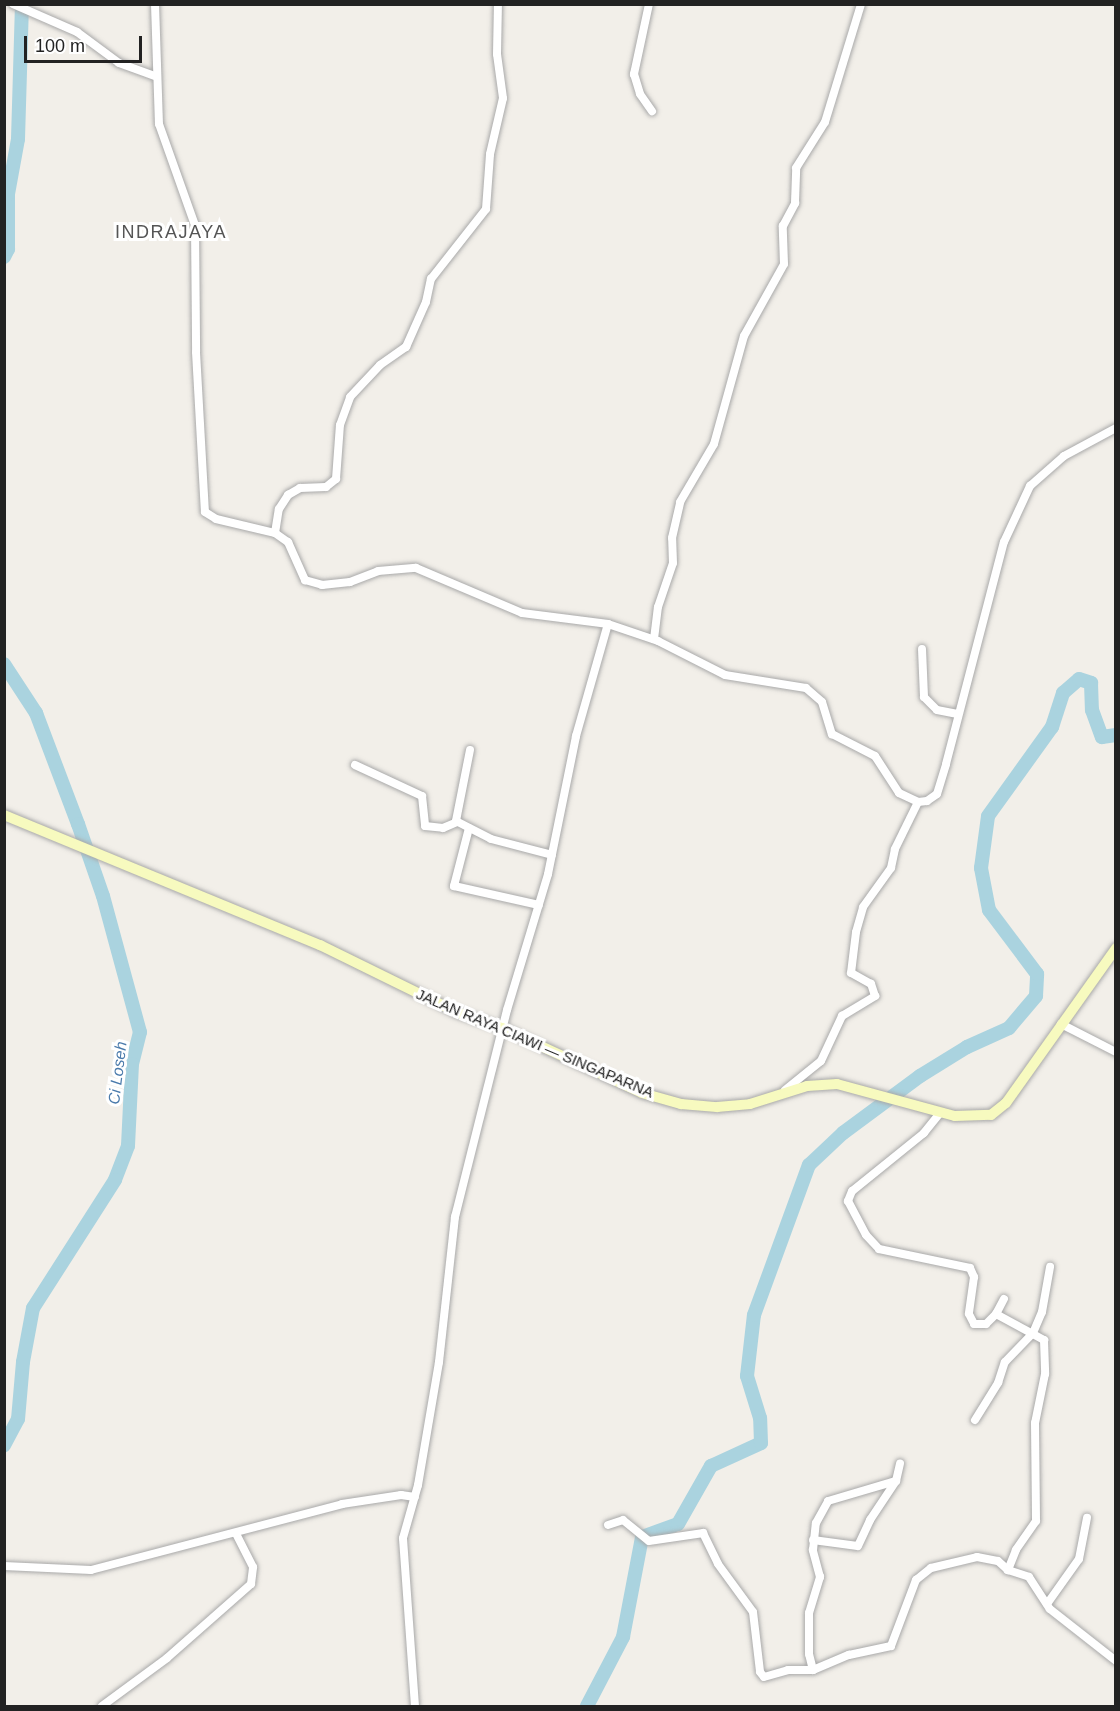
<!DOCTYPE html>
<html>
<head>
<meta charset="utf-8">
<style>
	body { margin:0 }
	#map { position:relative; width:1120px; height:1711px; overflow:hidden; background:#f2efe9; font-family:Arial,sans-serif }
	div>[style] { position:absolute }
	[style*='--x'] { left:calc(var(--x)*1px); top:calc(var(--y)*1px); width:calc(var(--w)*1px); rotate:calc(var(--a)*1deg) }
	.river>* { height:14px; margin:-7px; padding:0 7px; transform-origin:7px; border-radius:7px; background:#aad3df }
	.roads { filter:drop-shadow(0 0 2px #a9a9a9) drop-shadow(0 0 2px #a9a9a9) }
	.minor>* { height:8px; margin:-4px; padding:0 4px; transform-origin:4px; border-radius:4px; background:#fff }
	.secondary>* { height:10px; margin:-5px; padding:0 5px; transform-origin:5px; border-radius:5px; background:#f7fabf }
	span { translate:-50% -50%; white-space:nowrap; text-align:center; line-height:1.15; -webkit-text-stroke:6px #fff; paint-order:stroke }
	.street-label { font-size:15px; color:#222 }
	.water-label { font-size:16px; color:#4a7aab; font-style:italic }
	.quarter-label { font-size:18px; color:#555; letter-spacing:1.5px }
	.frame { position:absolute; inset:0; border:6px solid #222; pointer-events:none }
	.scale { position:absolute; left:24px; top:36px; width:118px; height:27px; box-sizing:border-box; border:3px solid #222; border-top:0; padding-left:8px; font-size:18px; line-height:21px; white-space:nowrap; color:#222; -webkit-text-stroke:4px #fff; paint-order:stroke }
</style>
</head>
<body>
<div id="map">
	<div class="river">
		<div style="--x:4;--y:257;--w:9;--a:-63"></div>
		<div style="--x:8;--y:249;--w:55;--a:-90"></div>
		<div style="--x:8;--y:194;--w:56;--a:-79.7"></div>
		<div style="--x:18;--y:139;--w:135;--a:-88.3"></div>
		<div style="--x:4;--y:664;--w:59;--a:56.9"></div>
		<div style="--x:36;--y:713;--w:119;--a:69.3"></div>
		<div style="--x:78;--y:824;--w:76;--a:70.9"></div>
		<div style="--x:103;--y:896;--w:141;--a:74.8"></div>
		<div style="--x:140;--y:1032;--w:33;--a:104"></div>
		<div style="--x:132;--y:1064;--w:82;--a:92.8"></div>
		<div style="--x:128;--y:1146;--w:36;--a:111"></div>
		<div style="--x:115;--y:1180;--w:152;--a:122.6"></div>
		<div style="--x:33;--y:1308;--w:55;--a:100.5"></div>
		<div style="--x:23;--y:1362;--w:57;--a:95"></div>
		<div style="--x:18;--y:1419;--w:30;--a:118"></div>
		<div style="--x:587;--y:1706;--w:78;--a:-62.4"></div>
		<div style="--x:623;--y:1637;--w:102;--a:-79.2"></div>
		<div style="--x:642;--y:1537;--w:38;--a:-20"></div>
		<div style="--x:678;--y:1524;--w:67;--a:-60.4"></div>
		<div style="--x:711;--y:1466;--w:55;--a:-24.7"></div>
		<div style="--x:761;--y:1443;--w:25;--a:-92"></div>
		<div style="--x:760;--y:1418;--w:44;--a:-107.2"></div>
		<div style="--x:747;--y:1376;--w:61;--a:-83.5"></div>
		<div style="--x:754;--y:1315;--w:160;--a:-69.9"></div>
		<div style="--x:809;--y:1165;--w:47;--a:-43.3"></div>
		<div style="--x:843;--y:1133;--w:96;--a:-36.5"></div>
		<div style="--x:920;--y:1076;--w:55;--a:-31.7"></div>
		<div style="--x:967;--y:1047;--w:46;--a:-24.3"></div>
		<div style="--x:1009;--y:1028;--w:42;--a:-49.8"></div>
		<div style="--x:1036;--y:996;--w:22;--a:-87"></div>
		<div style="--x:1037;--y:974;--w:80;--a:-126.9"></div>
		<div style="--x:989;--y:910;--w:43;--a:-100.8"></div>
		<div style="--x:981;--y:868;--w:52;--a:-82.3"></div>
		<div style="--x:988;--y:816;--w:110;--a:-54.3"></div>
		<div style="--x:1052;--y:727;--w:36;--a:-72"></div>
		<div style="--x:1063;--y:693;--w:21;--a:-41"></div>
		<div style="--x:1079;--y:679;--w:13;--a:18"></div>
		<div style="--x:1091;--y:683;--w:27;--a:88"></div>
		<div style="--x:1092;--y:710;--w:29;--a:70"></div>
		<div style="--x:1102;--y:737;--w:14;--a:-8"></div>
	</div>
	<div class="roads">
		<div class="minor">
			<div style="--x:13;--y:4;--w:70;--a:23.6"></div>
			<div style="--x:77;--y:32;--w:52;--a:36.4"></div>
			<div style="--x:119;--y:63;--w:38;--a:20"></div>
			<div style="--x:155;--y:4;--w:120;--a:88.1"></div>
			<div style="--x:159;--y:124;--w:107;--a:70.4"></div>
			<div style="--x:195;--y:225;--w:127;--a:89.5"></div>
			<div style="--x:196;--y:352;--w:160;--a:86.8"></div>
			<div style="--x:205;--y:512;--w:13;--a:32"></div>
			<div style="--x:216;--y:519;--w:61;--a:13.3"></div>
			<div style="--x:275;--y:533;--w:16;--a:35"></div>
			<div style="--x:288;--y:542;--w:42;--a:65.9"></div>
			<div style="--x:305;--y:580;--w:18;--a:16"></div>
			<div style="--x:322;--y:585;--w:28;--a:-6"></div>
			<div style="--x:350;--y:582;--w:30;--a:-21"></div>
			<div style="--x:378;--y:571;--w:38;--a:-5"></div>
			<div style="--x:416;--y:568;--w:115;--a:23"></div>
			<div style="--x:522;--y:613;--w:87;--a:7.3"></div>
			<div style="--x:608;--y:624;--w:53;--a:18.8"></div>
			<div style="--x:658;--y:641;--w:75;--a:26.9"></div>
			<div style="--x:725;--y:675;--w:82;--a:9.1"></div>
			<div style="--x:806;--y:688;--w:21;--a:41"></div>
			<div style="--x:822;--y:702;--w:34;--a:73"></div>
			<div style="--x:832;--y:734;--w:48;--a:27.1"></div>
			<div style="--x:875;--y:756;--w:44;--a:57"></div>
			<div style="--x:899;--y:793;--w:21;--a:25"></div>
			<div style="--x:918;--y:802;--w:9;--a:-6"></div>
			<div style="--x:927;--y:801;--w:12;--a:-35"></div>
			<div style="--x:937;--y:794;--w:31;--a:-73"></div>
			<div style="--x:946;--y:764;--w:229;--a:-75.4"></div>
			<div style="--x:1004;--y:542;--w:62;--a:-65.1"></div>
			<div style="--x:1030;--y:486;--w:45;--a:-41.4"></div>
			<div style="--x:1064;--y:456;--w:59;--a:-28.3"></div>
			<div style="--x:649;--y:4;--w:72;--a:102.1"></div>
			<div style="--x:634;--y:74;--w:21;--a:73"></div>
			<div style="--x:640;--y:94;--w:21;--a:55"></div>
			<div style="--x:275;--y:533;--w:24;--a:-81"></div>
			<div style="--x:279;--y:509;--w:17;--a:-57"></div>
			<div style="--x:288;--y:495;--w:14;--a:-30"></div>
			<div style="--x:300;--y:488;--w:26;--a:-2"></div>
			<div style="--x:326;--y:487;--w:13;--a:-39"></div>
			<div style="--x:336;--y:479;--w:54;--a:-85.8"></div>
			<div style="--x:340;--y:425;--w:30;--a:-70"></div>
			<div style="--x:350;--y:397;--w:44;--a:-46.8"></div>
			<div style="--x:380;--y:365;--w:32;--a:-35"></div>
			<div style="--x:406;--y:347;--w:49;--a:-66"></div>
			<div style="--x:426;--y:302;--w:24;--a:-78"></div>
			<div style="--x:431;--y:279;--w:89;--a:-51.8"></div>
			<div style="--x:486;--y:209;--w:55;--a:-85.8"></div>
			<div style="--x:490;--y:154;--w:57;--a:-76.9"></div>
			<div style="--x:503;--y:98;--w:44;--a:-97.8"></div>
			<div style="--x:497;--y:54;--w:50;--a:-88.9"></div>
			<div style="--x:654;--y:639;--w:32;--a:-83"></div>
			<div style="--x:658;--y:607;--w:46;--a:-71.2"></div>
			<div style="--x:673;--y:563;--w:25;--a:-92"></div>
			<div style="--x:672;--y:538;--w:37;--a:-77"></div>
			<div style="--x:680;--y:502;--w:67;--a:-59.6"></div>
			<div style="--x:714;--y:444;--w:112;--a:-74.5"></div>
			<div style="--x:744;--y:336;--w:82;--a:-60.9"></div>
			<div style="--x:784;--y:264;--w:38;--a:-92"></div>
			<div style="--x:783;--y:226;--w:26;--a:-62"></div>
			<div style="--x:795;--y:203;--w:35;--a:-88"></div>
			<div style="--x:796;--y:168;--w:54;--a:-57.8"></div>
			<div style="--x:825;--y:122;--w:123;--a:-73"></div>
			<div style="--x:922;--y:649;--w:48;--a:87.6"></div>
			<div style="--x:924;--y:697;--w:18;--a:45"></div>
			<div style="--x:937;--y:710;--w:21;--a:11"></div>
			<div style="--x:470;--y:750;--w:72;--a:101.2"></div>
			<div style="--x:456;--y:821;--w:39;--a:27"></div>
			<div style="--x:491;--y:839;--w:63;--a:14.7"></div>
			<div style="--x:355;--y:765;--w:74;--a:24.8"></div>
			<div style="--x:422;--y:796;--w:30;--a:84"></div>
			<div style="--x:425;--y:826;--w:18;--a:6"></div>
			<div style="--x:443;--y:828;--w:15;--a:-23"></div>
			<div style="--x:469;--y:828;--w:60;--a:104.5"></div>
			<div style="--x:454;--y:886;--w:87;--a:12.6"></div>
			<div style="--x:1061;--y:1024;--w:62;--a:27"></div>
			<div style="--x:785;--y:1090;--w:46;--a:-38.9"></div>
			<div style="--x:821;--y:1061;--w:50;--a:-65"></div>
			<div style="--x:842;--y:1016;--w:39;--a:-31"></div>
			<div style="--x:875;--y:996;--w:13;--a:-108"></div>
			<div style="--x:871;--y:984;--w:23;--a:-151"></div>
			<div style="--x:851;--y:973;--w:41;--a:-83"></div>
			<div style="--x:856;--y:932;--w:26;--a:-74"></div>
			<div style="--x:863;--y:907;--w:48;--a:-54.3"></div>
			<div style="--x:891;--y:868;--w:19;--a:-78"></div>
			<div style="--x:895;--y:849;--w:52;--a:-63.9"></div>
			<div style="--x:940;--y:1113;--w:26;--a:129"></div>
			<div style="--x:924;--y:1133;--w:92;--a:141.1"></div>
			<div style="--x:852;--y:1191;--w:11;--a:112"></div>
			<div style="--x:848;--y:1201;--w:38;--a:62"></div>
			<div style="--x:866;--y:1235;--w:19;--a:47"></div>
			<div style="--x:879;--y:1249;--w:93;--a:11.8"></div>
			<div style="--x:970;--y:1268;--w:10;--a:66"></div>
			<div style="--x:974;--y:1277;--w:37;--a:98"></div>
			<div style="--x:969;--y:1314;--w:11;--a:63"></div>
			<div style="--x:974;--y:1324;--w:12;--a:0"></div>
			<div style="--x:986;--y:1324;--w:14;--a:-45"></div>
			<div style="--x:996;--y:1314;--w:55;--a:28.4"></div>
			<div style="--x:1044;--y:1340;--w:34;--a:88"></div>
			<div style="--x:1045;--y:1374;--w:50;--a:101.5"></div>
			<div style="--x:1035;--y:1423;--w:98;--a:89.4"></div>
			<div style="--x:1036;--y:1521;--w:35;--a:125"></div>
			<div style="--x:1016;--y:1550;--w:22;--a:112"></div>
			<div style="--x:1008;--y:1570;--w:22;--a:18"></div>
			<div style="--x:1029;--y:1577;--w:38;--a:57"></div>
			<div style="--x:1050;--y:1609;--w:84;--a:38.2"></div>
			<div style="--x:996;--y:1314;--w:17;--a:-62"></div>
			<div style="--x:975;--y:1420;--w:44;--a:-58.1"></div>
			<div style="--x:998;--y:1383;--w:22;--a:-72"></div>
			<div style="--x:1005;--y:1362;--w:40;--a:-46"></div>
			<div style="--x:1033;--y:1333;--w:23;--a:-67"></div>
			<div style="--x:1042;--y:1312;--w:46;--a:-79.9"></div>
			<div style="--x:608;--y:1525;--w:16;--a:-18"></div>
			<div style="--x:623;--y:1520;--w:33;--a:39"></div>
			<div style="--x:649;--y:1541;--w:55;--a:-8.4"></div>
			<div style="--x:703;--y:1533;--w:34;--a:64"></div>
			<div style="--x:718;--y:1564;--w:59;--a:53.9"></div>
			<div style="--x:753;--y:1612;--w:60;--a:83.3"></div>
			<div style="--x:760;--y:1672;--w:6;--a:51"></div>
			<div style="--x:764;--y:1677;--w:25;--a:-16"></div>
			<div style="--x:788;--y:1670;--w:25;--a:0"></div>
			<div style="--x:813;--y:1670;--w:39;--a:-23"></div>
			<div style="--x:849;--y:1655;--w:43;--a:-12.1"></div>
			<div style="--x:891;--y:1646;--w:71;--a:-69.3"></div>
			<div style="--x:916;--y:1580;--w:19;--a:-39"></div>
			<div style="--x:931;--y:1568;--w:47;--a:-13.4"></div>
			<div style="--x:977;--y:1557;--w:21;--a:11"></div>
			<div style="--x:998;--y:1561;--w:13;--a:42"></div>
			<div style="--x:813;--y:1540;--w:45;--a:7.6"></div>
			<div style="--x:858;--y:1546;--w:29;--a:-65"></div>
			<div style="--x:870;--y:1520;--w:47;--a:-56.3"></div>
			<div style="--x:896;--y:1481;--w:18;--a:-77"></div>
			<div style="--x:4;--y:1566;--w:87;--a:2.6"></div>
			<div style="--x:91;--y:1570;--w:260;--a:-14.7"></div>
			<div style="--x:342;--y:1504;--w:60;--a:-8.7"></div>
			<div style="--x:401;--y:1495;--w:14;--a:8"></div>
			<div style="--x:1047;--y:1604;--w:55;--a:-54.6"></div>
			<div style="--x:1079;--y:1559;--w:42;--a:-79"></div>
			<div style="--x:813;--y:1670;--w:16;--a:-104"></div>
			<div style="--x:809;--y:1654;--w:41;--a:-90"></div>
			<div style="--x:809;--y:1613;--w:38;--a:-73"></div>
			<div style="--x:820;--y:1577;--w:28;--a:-105"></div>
			<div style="--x:813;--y:1550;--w:27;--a:-84"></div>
			<div style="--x:816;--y:1523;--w:25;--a:-61"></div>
			<div style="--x:828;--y:1501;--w:71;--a:-16.4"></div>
			<div style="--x:102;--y:1706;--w:81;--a:-36.4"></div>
			<div style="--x:167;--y:1658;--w:112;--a:-41.4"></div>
			<div style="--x:251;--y:1584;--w:17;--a:-83"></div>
			<div style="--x:253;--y:1567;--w:37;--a:-117"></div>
			<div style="--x:415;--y:1706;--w:168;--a:-94.1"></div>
			<div style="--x:403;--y:1538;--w:55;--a:-74.2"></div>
			<div style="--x:418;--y:1485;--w:125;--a:-80.3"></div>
			<div style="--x:439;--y:1362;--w:146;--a:-83.7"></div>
			<div style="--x:455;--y:1217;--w:213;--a:-75.9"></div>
			<div style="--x:507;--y:1010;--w:142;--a:-73.2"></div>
			<div style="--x:548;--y:874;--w:141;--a:-78.5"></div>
			<div style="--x:576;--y:736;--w:116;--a:-74.1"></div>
		</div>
		<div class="secondary">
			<div style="--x:4;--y:815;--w:342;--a:22.4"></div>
			<div style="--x:320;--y:945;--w:152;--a:26.2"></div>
			<div style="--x:456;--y:1012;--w:49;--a:19.2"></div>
			<div style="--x:502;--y:1028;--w:154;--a:24.9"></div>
			<div style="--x:642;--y:1093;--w:41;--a:15.8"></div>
			<div style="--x:681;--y:1104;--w:36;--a:5"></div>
			<div style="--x:717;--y:1107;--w:33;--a:-5"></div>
			<div style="--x:750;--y:1104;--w:60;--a:-17.5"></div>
			<div style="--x:807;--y:1086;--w:30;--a:-4"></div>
			<div style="--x:837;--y:1084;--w:122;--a:15.2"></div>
			<div style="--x:955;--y:1116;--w:36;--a:-2"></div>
			<div style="--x:991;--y:1115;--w:19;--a:-39"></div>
			<div style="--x:1006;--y:1103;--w:190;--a:-54.6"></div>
		</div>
	</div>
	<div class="street-label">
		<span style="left:535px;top:1043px;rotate:23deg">JALAN RAYA CIAWI — SINGAPARNA</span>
	</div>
	<div class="water-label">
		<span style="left:118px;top:1073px;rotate:-83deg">Ci Loseh</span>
	</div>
	<div class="quarter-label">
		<span style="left:171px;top:232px">INDRAJAYA</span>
	</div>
	<div class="frame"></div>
	<div class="scale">100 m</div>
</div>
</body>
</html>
